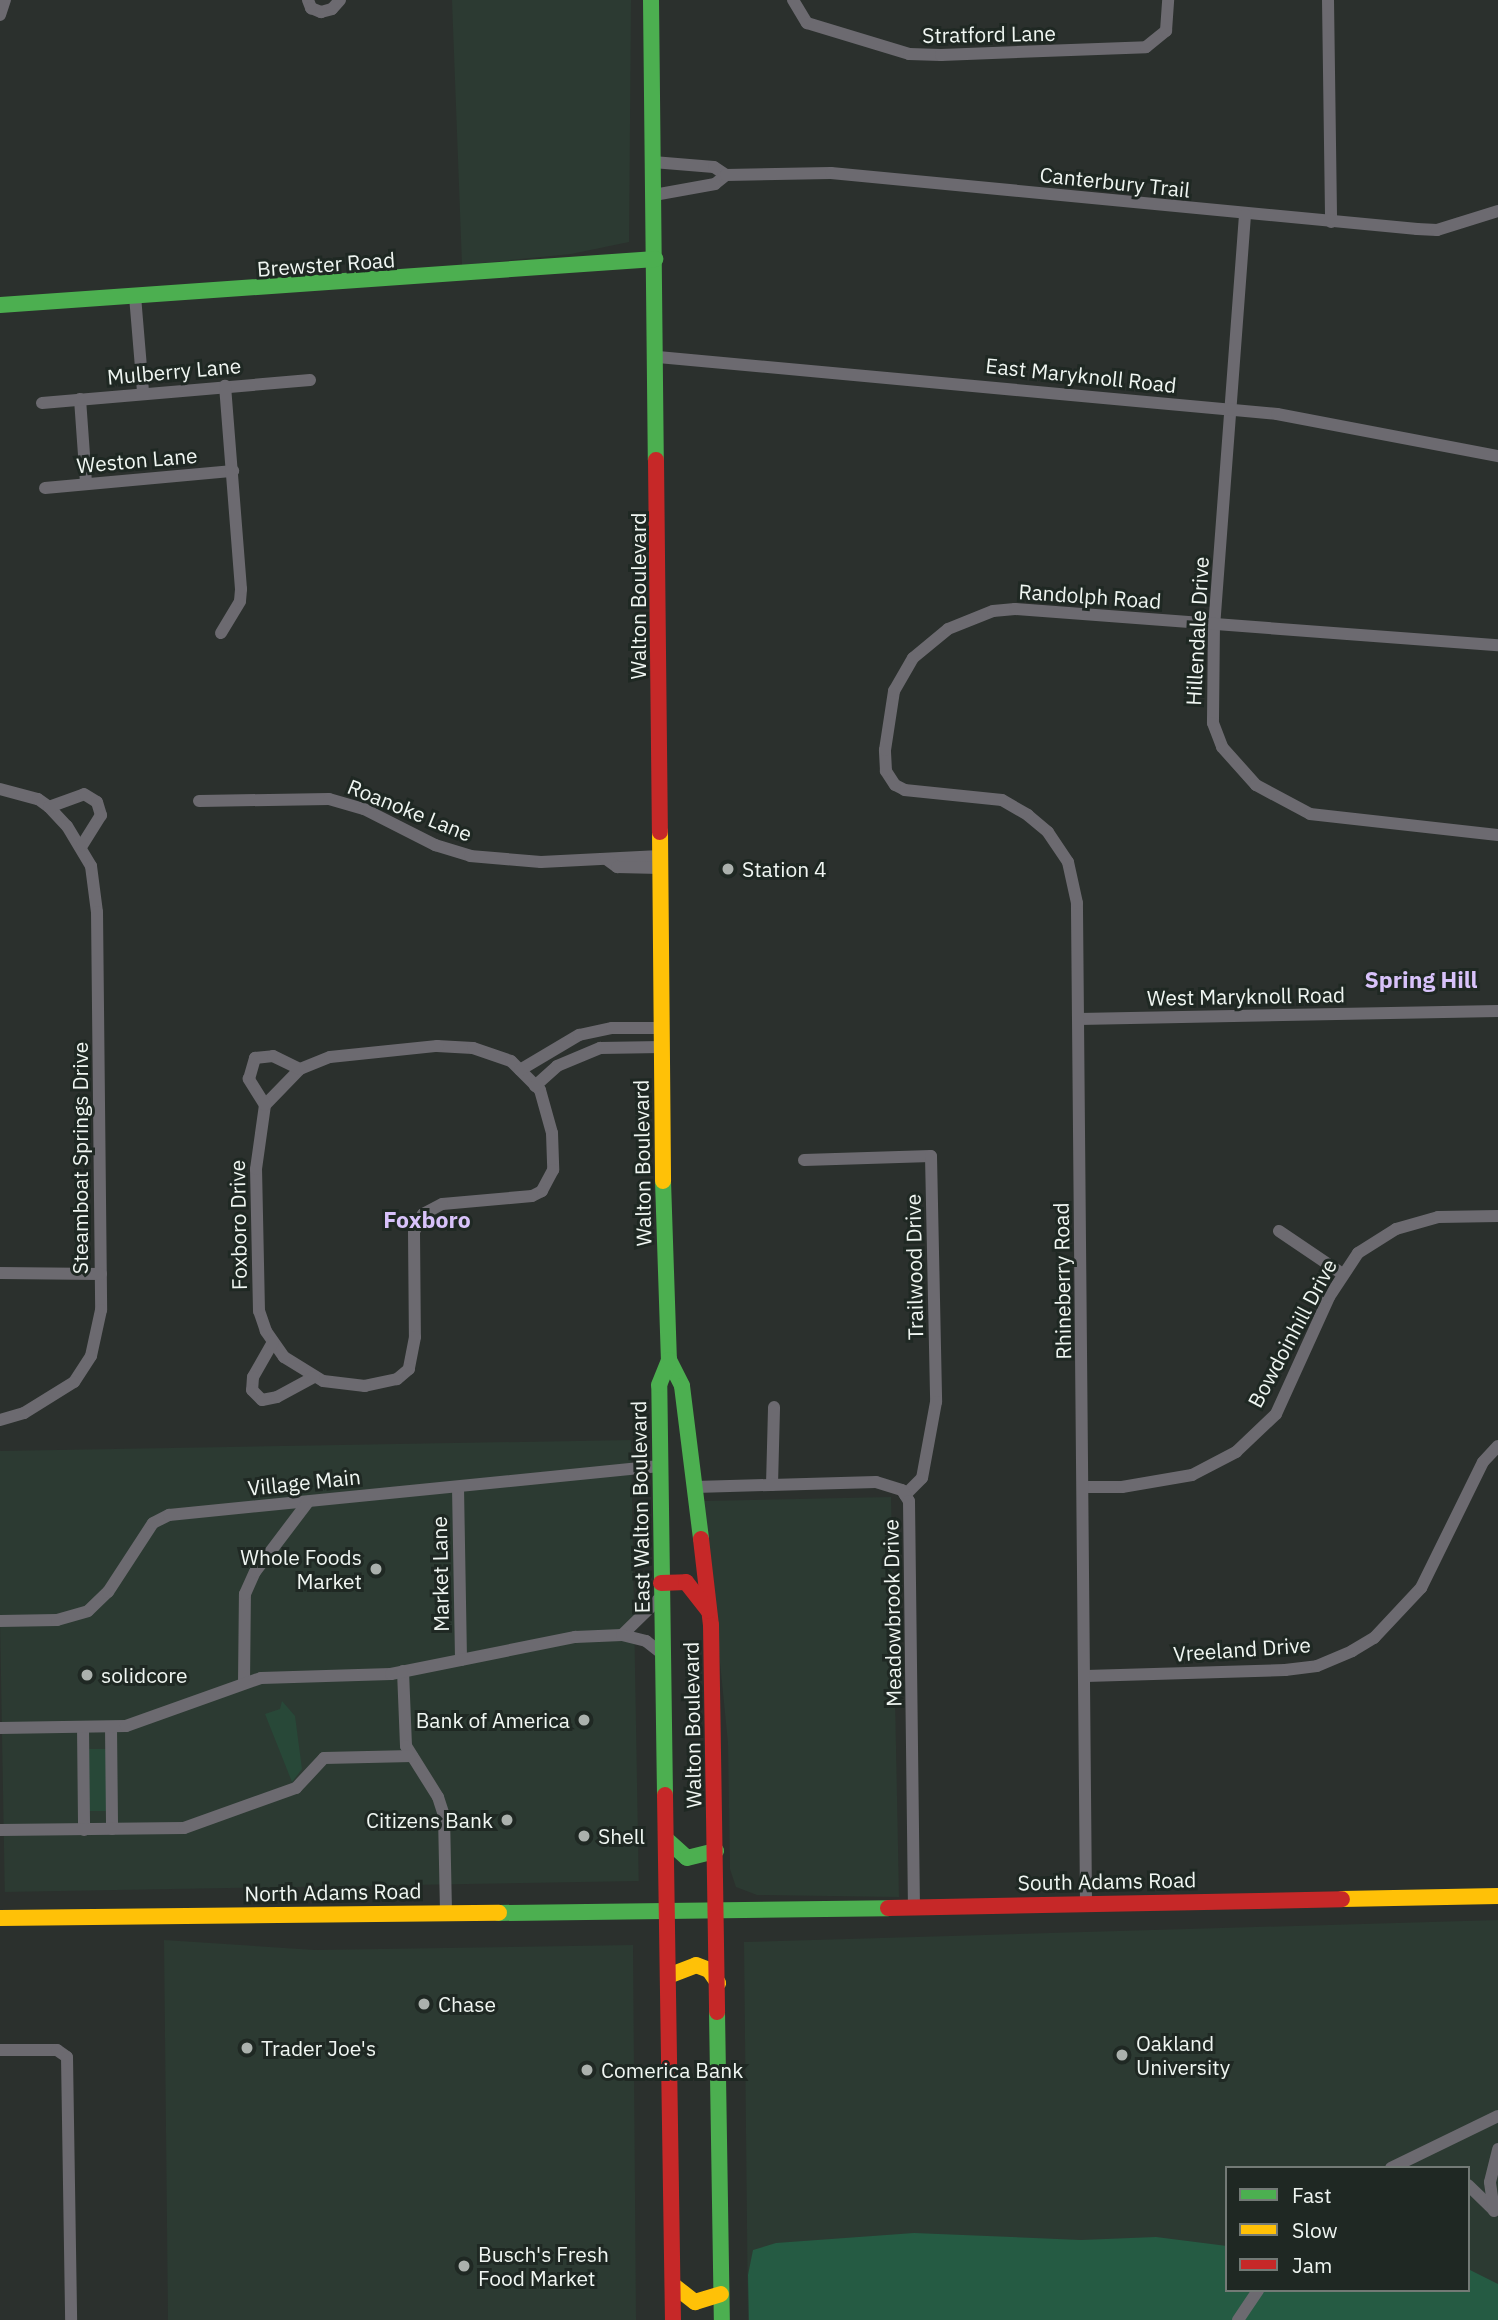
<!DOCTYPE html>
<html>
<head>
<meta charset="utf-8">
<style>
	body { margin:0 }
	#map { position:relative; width:1498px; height:2320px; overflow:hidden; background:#2b302d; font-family:"IBM Plex Sans",sans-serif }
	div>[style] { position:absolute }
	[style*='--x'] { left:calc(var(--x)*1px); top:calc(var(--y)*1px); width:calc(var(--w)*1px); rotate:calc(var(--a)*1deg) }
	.built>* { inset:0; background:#2c3a32; transform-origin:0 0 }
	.green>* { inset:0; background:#284838; transform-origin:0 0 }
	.forest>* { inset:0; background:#255b43 }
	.street>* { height:12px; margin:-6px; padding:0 6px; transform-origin:6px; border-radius:6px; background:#6c6a70 }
	.fast>* { height:16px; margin:-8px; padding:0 8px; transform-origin:8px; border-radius:8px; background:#4caf50 }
	.slow>* { height:16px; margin:-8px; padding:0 8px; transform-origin:8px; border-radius:8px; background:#ffc107 }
	.jam>* { height:16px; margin:-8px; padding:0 8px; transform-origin:8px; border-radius:8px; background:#c62828 }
	.dots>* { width:19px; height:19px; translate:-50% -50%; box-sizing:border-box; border:4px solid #1f2823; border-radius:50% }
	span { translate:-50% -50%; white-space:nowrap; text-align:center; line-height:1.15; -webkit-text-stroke:6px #1f2823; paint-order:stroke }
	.street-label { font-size:21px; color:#f0f6f2 }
	.poi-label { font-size:21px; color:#f0f6f2 }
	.left { translate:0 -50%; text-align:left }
	.right { translate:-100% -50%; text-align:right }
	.neighbourhood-label { font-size:23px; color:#d8c2fa; font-weight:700 }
	.legend { position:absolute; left:1225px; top:2166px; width:245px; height:126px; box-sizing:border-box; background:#1f2823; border:2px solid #737a76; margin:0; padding:9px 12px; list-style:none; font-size:21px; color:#f0f6f2 }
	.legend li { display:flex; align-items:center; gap:14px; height:35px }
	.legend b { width:35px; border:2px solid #737a76 }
</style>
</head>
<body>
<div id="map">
	<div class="built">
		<div style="clip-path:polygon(452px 0,631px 0,629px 242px,571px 254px,462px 265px)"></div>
		<div style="left:631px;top:1440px;width:441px;height:634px;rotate:89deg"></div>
		<div style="clip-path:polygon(891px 1497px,899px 1897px,757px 1895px,736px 1887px,730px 1869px,728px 1743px,704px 1501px)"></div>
		<div style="clip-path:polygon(evenodd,1498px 1920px,1498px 2320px,748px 2320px,744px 1942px,1498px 1920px,1227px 2168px,1468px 2168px,1468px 2290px,1227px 2290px,1227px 2168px)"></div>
		<div style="clip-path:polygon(164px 1940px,315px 1950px,633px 1945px,636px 2320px,168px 2320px)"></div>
	</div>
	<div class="green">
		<div style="clip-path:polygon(282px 1701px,295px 1716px,302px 1769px,292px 1782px,265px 1714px,280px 1709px)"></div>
		<div style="left:89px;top:1749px;width:18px;height:62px"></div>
	</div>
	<div class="forest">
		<div style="clip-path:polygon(914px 2233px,1081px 2240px,1156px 2237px,1227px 2246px,1227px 2290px,1468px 2290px,1468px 2269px,1498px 2284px,1498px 2320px,749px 2320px,748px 2275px,753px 2250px,776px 2243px)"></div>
	</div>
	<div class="street">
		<div style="--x:308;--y:0;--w:9;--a:69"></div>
		<div style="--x:311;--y:8;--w:11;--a:22"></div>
		<div style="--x:321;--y:12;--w:11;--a:-15"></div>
		<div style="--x:332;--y:9;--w:12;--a:-48"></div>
		<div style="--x:793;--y:0;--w:27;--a:59"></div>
		<div style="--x:807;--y:23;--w:107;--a:16.9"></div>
		<div style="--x:909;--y:54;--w:32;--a:2"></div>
		<div style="--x:941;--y:55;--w:205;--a:-2.2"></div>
		<div style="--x:1146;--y:47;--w:26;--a:-39"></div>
		<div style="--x:1166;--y:31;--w:31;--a:-86"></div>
		<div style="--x:1328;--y:0;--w:222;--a:89.2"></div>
		<div style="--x:0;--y:15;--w:16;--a:-72"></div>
		<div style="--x:653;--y:162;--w:61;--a:4.7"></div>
		<div style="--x:714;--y:167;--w:14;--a:34"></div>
		<div style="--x:726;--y:175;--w:14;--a:141"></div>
		<div style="--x:715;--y:184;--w:62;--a:169.8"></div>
		<div style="--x:726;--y:175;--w:105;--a:-1.1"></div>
		<div style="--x:831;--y:173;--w:589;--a:5.46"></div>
		<div style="--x:1417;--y:229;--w:20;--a:3"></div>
		<div style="--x:1437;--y:230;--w:64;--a:-17.3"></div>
		<div style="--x:1245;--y:215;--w:409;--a:94.3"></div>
		<div style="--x:1214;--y:623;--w:100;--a:90.6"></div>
		<div style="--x:1213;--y:723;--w:26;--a:69"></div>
		<div style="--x:1222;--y:747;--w:51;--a:48.2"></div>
		<div style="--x:1256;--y:785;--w:61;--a:28.2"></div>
		<div style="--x:1310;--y:814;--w:189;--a:6.4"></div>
		<div style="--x:135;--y:296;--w:95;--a:85.2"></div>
		<div style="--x:658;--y:357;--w:622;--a:5.26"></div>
		<div style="--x:1277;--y:414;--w:225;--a:10.8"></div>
		<div style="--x:80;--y:399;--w:84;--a:85.9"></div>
		<div style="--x:42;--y:403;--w:269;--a:-4.9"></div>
		<div style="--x:45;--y:488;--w:189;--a:-5.2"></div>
		<div style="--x:221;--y:633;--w:37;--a:-59"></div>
		<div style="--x:240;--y:601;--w:12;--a:-85"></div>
		<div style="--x:241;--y:589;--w:204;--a:-94.5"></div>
		<div style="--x:0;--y:789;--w:39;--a:15"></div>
		<div style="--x:38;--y:799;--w:14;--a:36"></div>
		<div style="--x:49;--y:807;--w:26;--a:47"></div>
		<div style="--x:67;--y:826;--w:47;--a:59"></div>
		<div style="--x:91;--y:866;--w:46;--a:82.6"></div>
		<div style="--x:97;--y:912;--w:398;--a:89.4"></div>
		<div style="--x:101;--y:1310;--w:47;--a:102.3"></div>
		<div style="--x:91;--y:1356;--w:31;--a:123"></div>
		<div style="--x:74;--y:1382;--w:59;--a:148.2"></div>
		<div style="--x:24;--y:1413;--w:25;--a:164"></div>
		<div style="--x:199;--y:801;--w:130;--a:-0.9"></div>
		<div style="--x:329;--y:799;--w:36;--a:16"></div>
		<div style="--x:364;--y:809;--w:80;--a:26.9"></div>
		<div style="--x:435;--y:845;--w:37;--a:17"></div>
		<div style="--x:470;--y:856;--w:71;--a:4.8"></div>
		<div style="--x:541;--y:862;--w:119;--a:-2.9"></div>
		<div style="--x:49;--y:807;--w:37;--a:-20"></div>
		<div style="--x:84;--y:794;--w:15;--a:32"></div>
		<div style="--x:97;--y:802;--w:14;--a:73"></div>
		<div style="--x:101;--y:815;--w:36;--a:122"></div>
		<div style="--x:606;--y:859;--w:14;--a:36"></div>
		<div style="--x:617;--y:867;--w:43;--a:1.3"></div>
		<div style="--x:1079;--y:1019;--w:419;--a:-1.1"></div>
		<div style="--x:437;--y:1046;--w:36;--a:3"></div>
		<div style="--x:473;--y:1048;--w:40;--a:18.9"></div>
		<div style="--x:511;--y:1061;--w:41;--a:45"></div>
		<div style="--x:540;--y:1090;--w:45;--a:74.4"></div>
		<div style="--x:552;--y:1133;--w:37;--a:88"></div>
		<div style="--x:553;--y:1170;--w:24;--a:118"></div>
		<div style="--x:542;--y:1191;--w:11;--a:153"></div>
		<div style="--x:532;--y:1196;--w:90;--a:174.9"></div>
		<div style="--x:442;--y:1204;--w:21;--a:152"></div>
		<div style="--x:423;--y:1214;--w:20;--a:117"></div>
		<div style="--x:414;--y:1232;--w:105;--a:89.5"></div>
		<div style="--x:415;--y:1337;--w:33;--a:101"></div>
		<div style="--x:409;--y:1369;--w:16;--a:140"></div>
		<div style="--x:397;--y:1379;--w:33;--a:168"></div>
		<div style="--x:365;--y:1386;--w:42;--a:-173.2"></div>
		<div style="--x:323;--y:1381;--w:46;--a:-148.4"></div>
		<div style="--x:284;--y:1357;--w:32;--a:-125"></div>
		<div style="--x:266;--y:1331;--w:21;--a:-109"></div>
		<div style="--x:259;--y:1311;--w:142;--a:-91.2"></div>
		<div style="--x:256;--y:1169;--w:65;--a:-82"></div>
		<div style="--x:265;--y:1105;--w:50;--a:-45.8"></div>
		<div style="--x:300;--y:1069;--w:32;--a:-22"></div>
		<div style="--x:330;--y:1057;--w:108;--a:-5.9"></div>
		<div style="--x:520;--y:1070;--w:69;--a:-30.7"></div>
		<div style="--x:579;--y:1035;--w:34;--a:-12"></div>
		<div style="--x:612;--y:1028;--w:49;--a:0"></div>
		<div style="--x:535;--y:1086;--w:30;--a:-42"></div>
		<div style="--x:557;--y:1066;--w:47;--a:-22.7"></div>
		<div style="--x:600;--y:1048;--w:61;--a:-0.9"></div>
		<div style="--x:265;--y:1105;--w:31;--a:-122"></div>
		<div style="--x:249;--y:1079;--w:22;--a:-74"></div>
		<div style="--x:255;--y:1058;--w:18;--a:-6"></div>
		<div style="--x:273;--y:1056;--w:30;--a:26"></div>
		<div style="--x:804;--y:1160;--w:127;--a:-1.8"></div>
		<div style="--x:931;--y:1156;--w:246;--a:88.8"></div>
		<div style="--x:936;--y:1402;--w:77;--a:100.4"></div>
		<div style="--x:922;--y:1478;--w:24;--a:135"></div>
		<div style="--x:1279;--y:1231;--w:75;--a:34.1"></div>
		<div style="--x:0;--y:1273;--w:101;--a:0.6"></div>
		<div style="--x:273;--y:1342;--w:40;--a:119.7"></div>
		<div style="--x:253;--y:1377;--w:13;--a:94"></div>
		<div style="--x:252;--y:1390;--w:14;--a:45"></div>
		<div style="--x:262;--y:1400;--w:15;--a:-11"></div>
		<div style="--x:277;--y:1397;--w:42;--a:-28.4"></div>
		<div style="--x:772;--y:1485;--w:78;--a:-88.5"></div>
		<div style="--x:458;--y:1487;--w:173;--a:89"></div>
		<div style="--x:695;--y:1487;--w:181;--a:-1.6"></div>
		<div style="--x:876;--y:1482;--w:27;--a:17"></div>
		<div style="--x:902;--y:1490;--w:13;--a:58"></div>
		<div style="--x:909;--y:1501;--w:404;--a:89.3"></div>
		<div style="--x:1084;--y:1487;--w:38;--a:0"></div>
		<div style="--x:1122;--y:1487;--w:71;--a:-9.7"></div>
		<div style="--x:1192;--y:1475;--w:50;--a:-27.6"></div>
		<div style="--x:1236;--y:1452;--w:55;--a:-43.5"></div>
		<div style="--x:1276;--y:1414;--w:128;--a:-65.6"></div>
		<div style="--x:1329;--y:1297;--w:53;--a:-56.6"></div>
		<div style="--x:1358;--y:1253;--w:45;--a:-32.3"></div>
		<div style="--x:1396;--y:1229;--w:44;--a:-15.9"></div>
		<div style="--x:1438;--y:1217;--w:60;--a:-1"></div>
		<div style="--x:0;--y:1621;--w:57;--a:-1"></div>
		<div style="--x:57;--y:1620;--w:32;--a:-16"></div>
		<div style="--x:88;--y:1611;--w:28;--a:-44"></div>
		<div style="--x:108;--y:1592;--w:82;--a:-56.9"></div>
		<div style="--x:153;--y:1523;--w:18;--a:-27"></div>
		<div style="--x:169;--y:1515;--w:493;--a:-5.7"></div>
		<div style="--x:622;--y:1635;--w:56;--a:-44.3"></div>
		<div style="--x:403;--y:1671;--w:75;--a:87.7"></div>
		<div style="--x:406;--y:1746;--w:60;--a:57.9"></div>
		<div style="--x:438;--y:1797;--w:20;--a:72"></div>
		<div style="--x:444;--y:1816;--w:95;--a:88.8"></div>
		<div style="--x:1086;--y:1676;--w:199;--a:-1.7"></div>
		<div style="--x:1285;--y:1670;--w:32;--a:-7"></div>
		<div style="--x:1317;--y:1666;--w:38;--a:-23"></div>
		<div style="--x:1352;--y:1651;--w:26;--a:-31"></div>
		<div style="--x:1374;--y:1638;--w:69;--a:-46.8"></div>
		<div style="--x:1421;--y:1588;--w:140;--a:-63.8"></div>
		<div style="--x:1483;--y:1462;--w:22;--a:-47"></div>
		<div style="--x:244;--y:1683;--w:89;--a:-89.4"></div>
		<div style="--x:245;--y:1594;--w:24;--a:-66"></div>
		<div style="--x:255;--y:1572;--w:88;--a:-52.9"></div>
		<div style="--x:83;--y:1727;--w:103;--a:89.4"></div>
		<div style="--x:111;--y:1727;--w:102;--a:89.4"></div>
		<div style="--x:0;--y:1728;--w:126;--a:-0.9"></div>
		<div style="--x:126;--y:1726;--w:143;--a:-19.6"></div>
		<div style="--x:261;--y:1678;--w:130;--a:-1.8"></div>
		<div style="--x:391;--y:1674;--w:188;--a:-11.4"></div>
		<div style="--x:575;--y:1637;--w:47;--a:-2.4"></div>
		<div style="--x:622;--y:1635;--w:25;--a:14"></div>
		<div style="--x:646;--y:1641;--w:23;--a:38"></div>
		<div style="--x:0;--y:1830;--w:184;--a:-0.6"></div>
		<div style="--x:184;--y:1828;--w:119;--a:-19.7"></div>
		<div style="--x:296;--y:1788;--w:41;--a:-47"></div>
		<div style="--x:324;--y:1758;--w:88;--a:-1.3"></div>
		<div style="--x:1086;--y:1902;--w:999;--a:-90.52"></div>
		<div style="--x:1077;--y:903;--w:42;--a:-102.4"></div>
		<div style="--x:1068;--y:862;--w:36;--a:-124"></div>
		<div style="--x:1048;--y:832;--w:26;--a:-140"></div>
		<div style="--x:1028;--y:815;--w:30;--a:-150"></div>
		<div style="--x:1002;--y:800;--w:98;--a:-174.1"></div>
		<div style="--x:905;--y:790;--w:11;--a:-153"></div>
		<div style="--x:895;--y:785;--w:17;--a:-123"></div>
		<div style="--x:886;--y:771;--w:21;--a:-93"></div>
		<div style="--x:885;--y:750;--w:60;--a:-81.3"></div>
		<div style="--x:894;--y:691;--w:38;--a:-60"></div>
		<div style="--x:913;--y:658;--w:45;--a:-39.6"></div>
		<div style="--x:948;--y:629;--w:48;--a:-21.8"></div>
		<div style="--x:993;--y:611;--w:22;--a:-5"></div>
		<div style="--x:1015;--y:609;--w:484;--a:4.3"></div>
		<div style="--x:0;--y:2050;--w:57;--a:0"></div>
		<div style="--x:57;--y:2050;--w:12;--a:35"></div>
		<div style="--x:67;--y:2057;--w:263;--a:89.1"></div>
		<div style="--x:1391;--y:2168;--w:119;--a:-25.9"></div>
		<div style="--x:1468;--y:2185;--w:35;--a:44"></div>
		<div style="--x:1494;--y:2211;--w:29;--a:-98"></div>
		<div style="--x:1490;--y:2182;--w:34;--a:-76"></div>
		<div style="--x:1238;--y:2320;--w:36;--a:-56"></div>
	</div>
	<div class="fast">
		<div style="--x:651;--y:0;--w:460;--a:89.4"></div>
		<div style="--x:0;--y:305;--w:657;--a:-4.02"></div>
		<div style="--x:663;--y:1181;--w:179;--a:88.1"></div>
		<div style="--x:669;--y:1360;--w:29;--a:63"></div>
		<div style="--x:682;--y:1386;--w:154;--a:82.9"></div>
		<div style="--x:665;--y:1795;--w:410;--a:-90.8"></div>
		<div style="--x:659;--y:1385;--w:27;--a:-68"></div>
		<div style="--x:666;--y:1839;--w:28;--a:42"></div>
		<div style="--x:687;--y:1858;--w:30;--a:-14"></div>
		<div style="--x:499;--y:1913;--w:389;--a:-0.7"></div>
		<div style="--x:717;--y:2012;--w:308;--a:89.1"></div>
	</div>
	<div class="slow">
		<div style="--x:660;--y:832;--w:349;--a:89.5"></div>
		<div style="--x:1342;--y:1899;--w:156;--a:-1.1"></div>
		<div style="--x:0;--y:1918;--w:499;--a:-0.6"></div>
		<div style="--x:668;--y:1976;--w:30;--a:-21"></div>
		<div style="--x:696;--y:1965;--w:14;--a:21"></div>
		<div style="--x:709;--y:1970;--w:16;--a:55"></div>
		<div style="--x:673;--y:2285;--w:28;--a:38"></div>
		<div style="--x:695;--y:2302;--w:27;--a:-17"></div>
	</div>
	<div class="jam">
		<div style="--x:656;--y:460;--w:372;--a:89.4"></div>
		<div style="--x:701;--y:1539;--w:87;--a:83.4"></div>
		<div style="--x:711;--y:1625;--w:387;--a:89.1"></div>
		<div style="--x:661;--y:1583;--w:25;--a:-2"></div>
		<div style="--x:686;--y:1582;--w:36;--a:52"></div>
		<div style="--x:665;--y:1795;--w:525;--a:89.13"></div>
		<div style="--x:888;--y:1908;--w:454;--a:-1.1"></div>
	</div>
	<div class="dots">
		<div style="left:728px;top:869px;background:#abb1ad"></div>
		<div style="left:376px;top:1569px;background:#abb1ad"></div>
		<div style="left:87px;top:1675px;background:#abb1ad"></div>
		<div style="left:584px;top:1720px;background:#abb1ad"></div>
		<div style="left:507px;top:1820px;background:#abb1ad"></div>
		<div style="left:584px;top:1836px;background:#abb1ad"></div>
		<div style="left:424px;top:2004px;background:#abb1ad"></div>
		<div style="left:247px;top:2048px;background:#abb1ad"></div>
		<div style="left:1122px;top:2055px;background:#abb1ad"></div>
		<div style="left:587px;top:2070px;background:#abb1ad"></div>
		<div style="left:464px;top:2266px;background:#abb1ad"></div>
	</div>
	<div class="street-label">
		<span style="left:989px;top:34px;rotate:-1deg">Stratford Lane</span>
		<span style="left:1115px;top:182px;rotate:6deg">Canterbury Trail</span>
		<span style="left:326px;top:264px;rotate:-4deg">Brewster Road</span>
		<span style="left:174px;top:371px;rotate:-5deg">Mulberry Lane</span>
		<span style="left:1081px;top:375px;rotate:6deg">East Maryknoll Road</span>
		<span style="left:137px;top:460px;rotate:-5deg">Weston Lane</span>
		<span style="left:638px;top:596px;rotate:-90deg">Walton Boulevard</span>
		<span style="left:1090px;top:596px;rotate:4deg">Randolph Road</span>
		<span style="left:1197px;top:631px;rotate:-87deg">Hillendale Drive</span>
		<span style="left:410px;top:810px;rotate:22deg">Roanoke Lane</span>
		<span style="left:1246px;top:996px;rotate:-1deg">West Maryknoll Road</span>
		<span style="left:80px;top:1158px;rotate:-90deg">Steamboat Springs Drive</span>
		<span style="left:642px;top:1163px;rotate:-91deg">Walton Boulevard</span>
		<span style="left:238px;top:1225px;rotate:-91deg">Foxboro Drive</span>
		<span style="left:914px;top:1267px;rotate:-91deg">Trailwood Drive</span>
		<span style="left:1062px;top:1281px;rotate:-91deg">Rhineberry Road</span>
		<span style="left:1292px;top:1333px;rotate:-62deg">Bowdoinhill Drive</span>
		<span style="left:304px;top:1482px;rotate:-6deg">Village Main</span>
		<span style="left:640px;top:1507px;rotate:-91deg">East Walton Boulevard</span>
		<span style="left:440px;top:1574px;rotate:-91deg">Market Lane</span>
		<span style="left:892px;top:1613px;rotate:-91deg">Meadowbrook Drive</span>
		<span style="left:1242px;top:1649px;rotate:-4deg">Vreeland Drive</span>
		<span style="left:692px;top:1725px;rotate:-91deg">Walton Boulevard</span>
		<span style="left:1107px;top:1881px;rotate:-1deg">South Adams Road</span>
		<span style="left:333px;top:1892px;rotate:-1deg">North Adams Road</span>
	</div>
	<div class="poi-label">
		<span class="left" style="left:742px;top:869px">Station 4</span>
		<span class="right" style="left:362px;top:1569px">Whole Foods<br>Market</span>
		<span class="left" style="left:101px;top:1675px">solidcore</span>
		<span class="right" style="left:570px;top:1720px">Bank of America</span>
		<span class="right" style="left:493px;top:1820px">Citizens Bank</span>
		<span class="left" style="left:598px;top:1836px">Shell</span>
		<span class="left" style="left:438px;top:2004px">Chase</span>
		<span class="left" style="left:1136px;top:2055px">Oakland<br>University</span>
		<span class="left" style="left:261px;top:2048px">Trader Joe's</span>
		<span class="left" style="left:601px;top:2070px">Comerica Bank</span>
		<span class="left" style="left:478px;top:2266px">Busch's Fresh<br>Food Market</span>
	</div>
	<div class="neighbourhood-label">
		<span style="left:1421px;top:979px">Spring Hill</span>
		<span style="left:427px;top:1219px">Foxboro</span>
	</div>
	<ul class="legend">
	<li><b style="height:9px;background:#4caf50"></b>Fast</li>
	<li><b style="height:9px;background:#ffc107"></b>Slow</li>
	<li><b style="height:9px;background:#c62828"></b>Jam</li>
	</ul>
</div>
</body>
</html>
